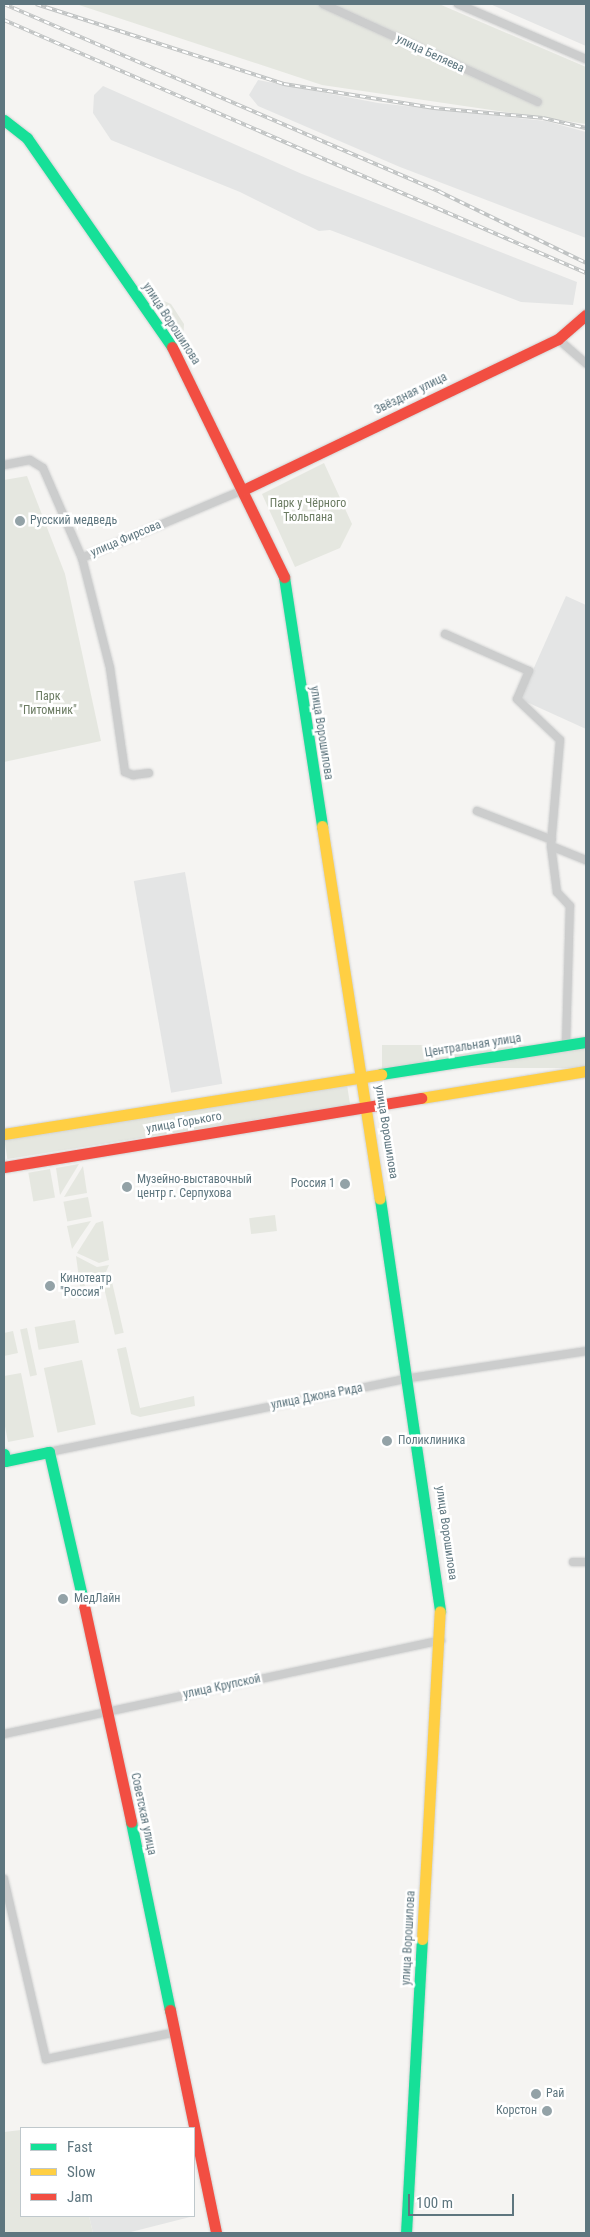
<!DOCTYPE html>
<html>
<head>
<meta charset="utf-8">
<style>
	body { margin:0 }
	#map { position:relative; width:590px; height:2237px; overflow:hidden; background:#f5f4f2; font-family:"Roboto Condensed",sans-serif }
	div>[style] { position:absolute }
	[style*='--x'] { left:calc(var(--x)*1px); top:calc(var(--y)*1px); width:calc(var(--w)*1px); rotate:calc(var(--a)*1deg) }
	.built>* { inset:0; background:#e4e5e5; transform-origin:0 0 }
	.green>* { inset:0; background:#e5e7e0; transform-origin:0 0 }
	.roads { filter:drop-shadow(0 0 1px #d1d2d2) drop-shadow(0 0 1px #d1d2d2) }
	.street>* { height:8px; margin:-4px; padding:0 4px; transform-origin:4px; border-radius:4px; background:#cccdcd }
	.fast>* { height:11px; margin:-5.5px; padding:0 5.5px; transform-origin:5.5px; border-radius:5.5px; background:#16e098 }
	.slow>* { height:11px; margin:-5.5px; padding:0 5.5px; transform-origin:5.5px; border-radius:5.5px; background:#ffcf43 }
	.jam>* { height:11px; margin:-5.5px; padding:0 5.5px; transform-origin:5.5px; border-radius:5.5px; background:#f24e42 }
	.rail>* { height:4px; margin-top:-2px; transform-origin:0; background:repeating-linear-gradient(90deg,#fff 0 5.5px,#c0c3c3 0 11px); box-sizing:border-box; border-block:1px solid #c0c3c3 }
	.dots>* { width:14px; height:14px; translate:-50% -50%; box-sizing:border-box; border:2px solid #fff; border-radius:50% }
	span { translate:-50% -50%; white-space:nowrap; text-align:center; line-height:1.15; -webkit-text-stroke:5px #fff; paint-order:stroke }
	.street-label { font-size:12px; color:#5e767f }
	.park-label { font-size:12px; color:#6b7b62 }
	.poi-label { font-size:12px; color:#5e767f }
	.left { translate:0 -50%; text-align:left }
	.right { translate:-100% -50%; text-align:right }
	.frame { position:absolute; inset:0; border:5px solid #5e767f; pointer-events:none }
	.legend { position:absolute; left:20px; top:2127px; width:175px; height:90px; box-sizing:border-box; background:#fff; border:1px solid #bfc8cc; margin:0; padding:6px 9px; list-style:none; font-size:15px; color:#5e767f }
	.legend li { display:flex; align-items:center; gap:10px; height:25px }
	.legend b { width:25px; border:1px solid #bfc8cc }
	.scale { position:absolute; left:408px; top:2194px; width:106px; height:22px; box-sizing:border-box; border:2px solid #5e767f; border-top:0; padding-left:6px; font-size:15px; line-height:18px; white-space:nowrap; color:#5e767f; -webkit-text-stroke:4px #fff; paint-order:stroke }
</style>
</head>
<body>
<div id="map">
	<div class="built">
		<div style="clip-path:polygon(490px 4px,586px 4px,586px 46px)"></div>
		<div style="clip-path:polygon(258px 80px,378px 103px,546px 121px,586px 132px,586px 238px,400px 167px,258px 106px,249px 95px)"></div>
		<div style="clip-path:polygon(103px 86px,302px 174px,577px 282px,573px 305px,521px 302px,330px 230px,319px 231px,240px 192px,111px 140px,93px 113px,94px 95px)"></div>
		<div style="clip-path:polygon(566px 596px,586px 605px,586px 729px,520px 699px)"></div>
		<div style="left:185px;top:872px;width:215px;height:52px;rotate:80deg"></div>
		<div style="clip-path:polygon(194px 2212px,194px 2216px,127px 2233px,93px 2233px,89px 2216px,194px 2216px)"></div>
	</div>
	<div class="green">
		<div style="clip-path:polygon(76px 4px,439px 4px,586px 67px,586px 124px,322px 85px)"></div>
		<div style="clip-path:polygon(150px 295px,171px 304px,184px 324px,183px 342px)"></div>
		<div style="clip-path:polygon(324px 463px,352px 524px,340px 548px,295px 567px,262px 494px)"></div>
		<div style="clip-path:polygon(27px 476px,65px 574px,101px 741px,4px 762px,4px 480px)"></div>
		<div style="left:586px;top:1045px;width:23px;height:204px;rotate:90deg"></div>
		<div style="left:347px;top:1085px;width:20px;height:347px;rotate:81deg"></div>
		<div style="clip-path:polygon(79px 1164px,60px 1195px,56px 1168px)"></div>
		<div style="clip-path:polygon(83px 1166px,87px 1193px,64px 1197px)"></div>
		<div style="left:50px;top:1169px;width:29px;height:22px;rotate:80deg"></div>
		<div style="left:88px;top:1197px;width:20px;height:25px;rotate:79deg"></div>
		<div style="left:275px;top:1215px;width:16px;height:26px;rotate:83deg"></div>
		<div style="clip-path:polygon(91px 1221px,72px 1249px,67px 1226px)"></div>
		<div style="clip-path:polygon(103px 1221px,109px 1260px,99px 1263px,77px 1253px,96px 1223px)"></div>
		<div style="clip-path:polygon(76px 1256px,97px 1267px,109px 1265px,102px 1281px,98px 1282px,94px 1273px,86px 1274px,85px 1286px,80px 1286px)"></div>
		<div style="left:112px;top:1282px;width:52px;height:9px;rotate:77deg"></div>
		<div style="left:75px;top:1320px;width:23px;height:41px;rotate:80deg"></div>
		<div style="left:27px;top:1328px;width:48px;height:7px;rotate:78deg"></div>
		<div style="clip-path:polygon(13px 1331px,18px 1353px,4px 1356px,4px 1333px)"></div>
		<div style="clip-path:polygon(126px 1347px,140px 1408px,194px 1396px,195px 1406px,140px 1417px,131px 1414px,117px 1349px)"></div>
		<div style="left:82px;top:1360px;width:66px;height:39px;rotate:78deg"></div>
		<div style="clip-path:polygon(21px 1373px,34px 1437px,8px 1442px,4px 1421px,4px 1376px)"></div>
		<div style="clip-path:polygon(21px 2130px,21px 2216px,89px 2216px,93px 2233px,4px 2233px,4px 2132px)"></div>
	</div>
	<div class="roads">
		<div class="street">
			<div style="--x:323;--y:4;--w:236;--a:24.5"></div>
			<div style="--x:458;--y:4;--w:139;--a:23.3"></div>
			<div style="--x:558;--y:339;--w:37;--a:41"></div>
			<div style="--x:4;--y:465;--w:26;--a:-11"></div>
			<div style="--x:30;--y:460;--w:15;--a:32"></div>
			<div style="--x:43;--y:468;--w:98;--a:66.6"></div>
			<div style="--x:82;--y:558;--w:114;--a:75.7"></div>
			<div style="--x:110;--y:668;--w:105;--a:81.8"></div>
			<div style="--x:125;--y:772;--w:9;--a:21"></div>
			<div style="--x:133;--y:775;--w:16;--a:-7"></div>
			<div style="--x:82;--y:558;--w:175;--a:-22.9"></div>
			<div style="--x:445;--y:634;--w:92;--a:23.8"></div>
			<div style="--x:529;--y:671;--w:30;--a:113"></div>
			<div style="--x:517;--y:699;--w:59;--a:43.6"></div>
			<div style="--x:560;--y:740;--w:106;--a:94.9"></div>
			<div style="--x:477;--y:811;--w:80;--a:21.1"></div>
			<div style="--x:566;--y:1045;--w:139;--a:-88.4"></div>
			<div style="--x:570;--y:906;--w:19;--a:-133"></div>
			<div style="--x:557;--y:892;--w:46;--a:-97.4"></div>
			<div style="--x:551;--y:846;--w:38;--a:22"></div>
			<div style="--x:49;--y:1452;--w:369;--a:-11.6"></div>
			<div style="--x:410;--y:1378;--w:178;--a:-8.7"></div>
			<div style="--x:573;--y:1562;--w:13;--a:0"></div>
			<div style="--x:4;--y:1734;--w:447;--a:-12.1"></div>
			<div style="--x:4;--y:1879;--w:185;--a:76.9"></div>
			<div style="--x:46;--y:2059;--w:133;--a:-11.7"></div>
		</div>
		<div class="fast">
			<div style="--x:4;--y:120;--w:29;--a:38"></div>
			<div style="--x:27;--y:138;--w:254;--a:55.2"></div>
			<div style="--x:284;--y:577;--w:252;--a:81.3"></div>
			<div style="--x:381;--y:1074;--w:207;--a:-8.9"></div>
			<div style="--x:380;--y:1199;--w:416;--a:81.7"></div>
			<div style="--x:4;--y:1454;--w:7;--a:82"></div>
			<div style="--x:5;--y:1461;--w:45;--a:-11.6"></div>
			<div style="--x:49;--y:1452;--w:153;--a:77.1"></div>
			<div style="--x:131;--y:1822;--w:192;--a:78.3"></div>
			<div style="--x:406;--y:2233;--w:294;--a:-86.9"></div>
		</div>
		<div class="slow">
			<div style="--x:322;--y:826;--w:377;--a:81.2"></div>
			<div style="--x:421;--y:1098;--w:167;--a:-9.3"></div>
			<div style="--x:4;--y:1134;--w:382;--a:-9"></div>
			<div style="--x:422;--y:1939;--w:328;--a:-86.9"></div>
		</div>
		<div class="jam">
			<div style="--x:172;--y:347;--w:256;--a:64"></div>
			<div style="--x:243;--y:490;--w:349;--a:-25.6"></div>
			<div style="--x:558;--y:339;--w:37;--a:-41"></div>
			<div style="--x:4;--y:1167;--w:423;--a:-9.4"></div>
			<div style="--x:83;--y:1601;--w:226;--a:77.7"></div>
			<div style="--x:170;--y:2010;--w:228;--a:78.3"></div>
		</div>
	</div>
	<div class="rail">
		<div style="--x:4;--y:4;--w:475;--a:23.3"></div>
		<div style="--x:440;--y:192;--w:162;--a:25.9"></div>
		<div style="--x:36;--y:4;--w:261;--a:17.9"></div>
		<div style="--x:284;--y:84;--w:152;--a:9.1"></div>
		<div style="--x:434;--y:108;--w:109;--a:5.2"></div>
		<div style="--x:543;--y:118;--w:44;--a:13.1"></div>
		<div style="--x:4;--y:20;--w:635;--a:23.49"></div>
	</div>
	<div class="dots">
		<div style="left:20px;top:521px;background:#93a2a7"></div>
		<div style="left:345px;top:1184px;background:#93a2a7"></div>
		<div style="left:127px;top:1187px;background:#93a2a7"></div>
		<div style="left:50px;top:1286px;background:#93a2a7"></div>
		<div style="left:387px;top:1441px;background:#93a2a7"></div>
		<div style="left:63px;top:1599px;background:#93a2a7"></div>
		<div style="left:536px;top:2094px;background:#93a2a7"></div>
		<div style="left:547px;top:2111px;background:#93a2a7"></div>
	</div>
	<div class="street-label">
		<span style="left:430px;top:54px;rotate:25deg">улица Беляева</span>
		<span style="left:171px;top:324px;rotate:57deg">улица Ворошилова</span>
		<span style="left:411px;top:394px;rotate:-26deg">Звёздная улица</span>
		<span style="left:126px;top:539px;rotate:-23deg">улица Фирсова</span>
		<span style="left:321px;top:733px;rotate:81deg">улица Ворошилова</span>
		<span style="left:473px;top:1046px;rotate:-9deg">Центральная улица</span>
		<span style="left:184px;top:1123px;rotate:-10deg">улица Горького</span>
		<span style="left:386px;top:1132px;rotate:81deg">улица Ворошилова</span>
		<span style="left:317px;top:1397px;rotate:-11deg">улица Джона Рида</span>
		<span style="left:446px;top:1533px;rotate:82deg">улица Ворошилова</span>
		<span style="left:222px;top:1687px;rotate:-12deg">улица Крупской</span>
		<span style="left:143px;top:1814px;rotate:78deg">Советская улица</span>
		<span style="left:409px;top:1938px;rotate:-87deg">улица Ворошилова</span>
	</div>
	<div class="park-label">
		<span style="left:308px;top:511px">Парк у Чёрного<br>Тюльпана</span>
		<span style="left:48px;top:704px">Парк<br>"Питомник"</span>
	</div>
	<div class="poi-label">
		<span class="left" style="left:30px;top:521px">Русский медведь</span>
		<span class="left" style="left:137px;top:1187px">Музейно-выставочный<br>центр г. Серпухова</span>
		<span class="right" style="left:335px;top:1184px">Россия 1</span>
		<span class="left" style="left:60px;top:1286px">Кинотеатр<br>"Россия"</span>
		<span class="left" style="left:398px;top:1441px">Поликлиника</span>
		<span class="left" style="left:74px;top:1599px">МедЛайн</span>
		<span class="left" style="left:546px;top:2094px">Рай</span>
		<span class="right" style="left:537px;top:2111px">Корстон</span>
	</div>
	<div class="frame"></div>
	<ul class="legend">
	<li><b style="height:6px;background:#16e098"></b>Fast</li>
	<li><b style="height:6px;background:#ffcf43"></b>Slow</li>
	<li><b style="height:6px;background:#f24e42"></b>Jam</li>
	</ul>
	<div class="scale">100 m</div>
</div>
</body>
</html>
